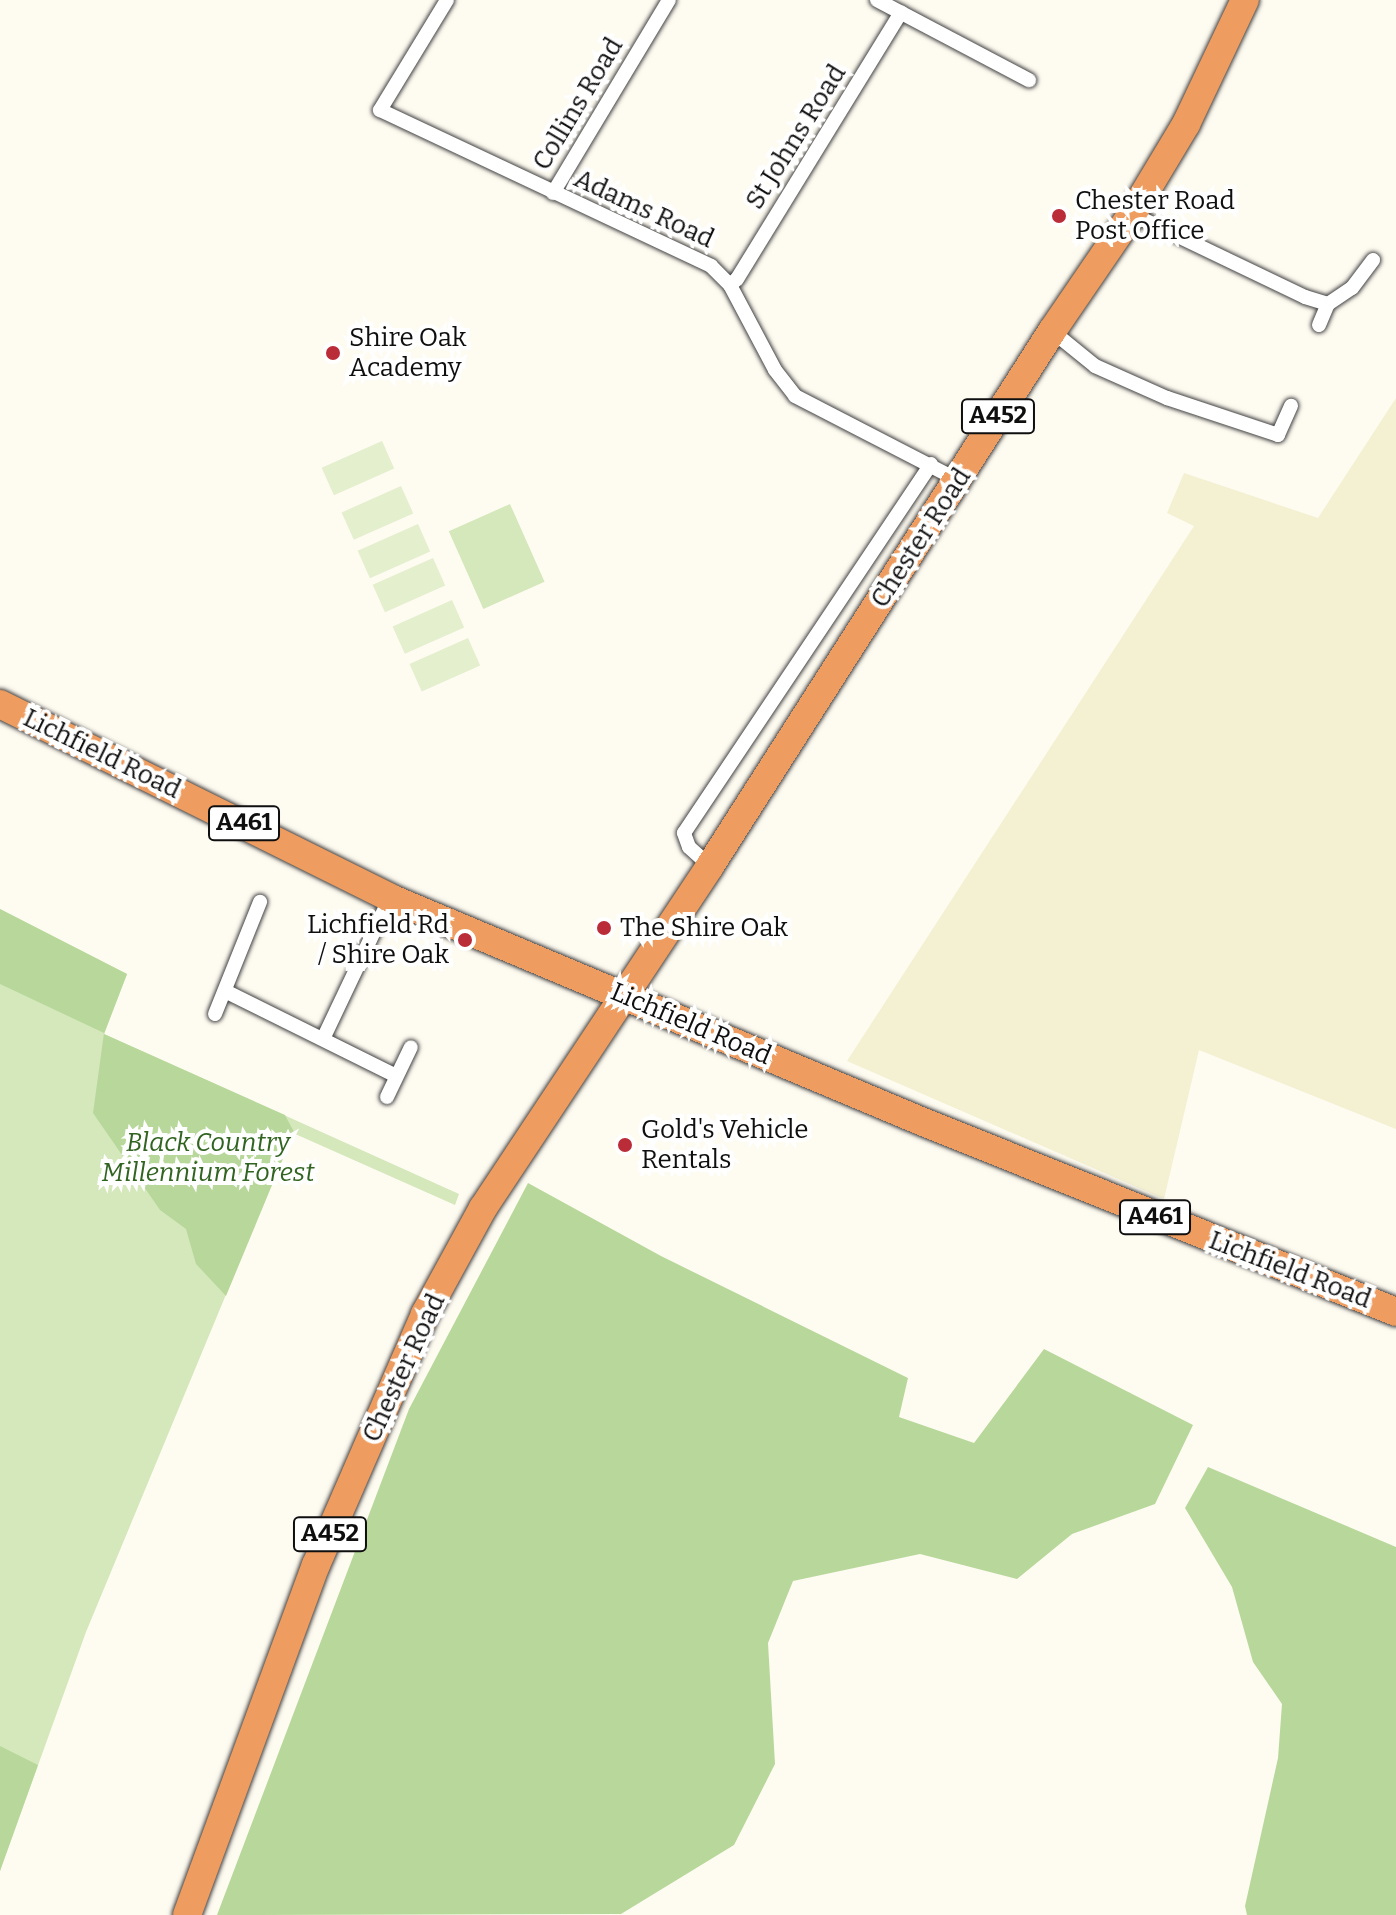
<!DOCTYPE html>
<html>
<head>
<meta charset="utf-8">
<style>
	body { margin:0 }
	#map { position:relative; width:1396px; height:1915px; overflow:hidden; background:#fefbf1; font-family:Bitter,serif }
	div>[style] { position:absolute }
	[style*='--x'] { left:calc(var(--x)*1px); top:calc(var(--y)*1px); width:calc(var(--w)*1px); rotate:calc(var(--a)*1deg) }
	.farmland>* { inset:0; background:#f4f0d2 }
	.green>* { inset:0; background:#d4e8bb; transform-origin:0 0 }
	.forest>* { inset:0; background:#b8d89b }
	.pitch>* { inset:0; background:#e4efcd; transform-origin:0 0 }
	.roads { filter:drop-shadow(0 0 2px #424242) drop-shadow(0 0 2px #424242) }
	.street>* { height:14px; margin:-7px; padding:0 7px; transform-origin:7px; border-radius:7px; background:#fff }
	.highway>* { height:28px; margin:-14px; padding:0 14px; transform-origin:14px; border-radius:14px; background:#ee9c5f }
	.dots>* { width:22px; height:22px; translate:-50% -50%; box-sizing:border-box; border:4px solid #fff; border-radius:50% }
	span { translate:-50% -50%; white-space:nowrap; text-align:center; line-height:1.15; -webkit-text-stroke:8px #fff; paint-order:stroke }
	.shield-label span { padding:2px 6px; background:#fff; border:2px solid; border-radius:6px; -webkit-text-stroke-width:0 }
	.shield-label { font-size:24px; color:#0f0f0f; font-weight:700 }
	.street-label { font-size:26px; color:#0f0f0f }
	.poi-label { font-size:26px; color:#0f0f0f }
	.left { translate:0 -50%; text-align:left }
	.right { translate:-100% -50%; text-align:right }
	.park-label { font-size:26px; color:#316421; font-style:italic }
</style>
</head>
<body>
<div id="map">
	<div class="farmland">
		<div style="clip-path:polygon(1396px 398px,1396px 1129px,1199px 1050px,1164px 1199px,847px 1061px,1194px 526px,1167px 513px,1184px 473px,1318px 518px)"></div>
	</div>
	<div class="green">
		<div style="left:510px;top:504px;width:85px;height:67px;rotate:66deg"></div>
		<div style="clip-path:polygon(0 909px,127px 974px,104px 1034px,459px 1194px,455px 1205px,293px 1133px,86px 1632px,0 1871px)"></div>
	</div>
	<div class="forest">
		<div style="clip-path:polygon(0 909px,127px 974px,104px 1034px,285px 1115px,294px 1132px,226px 1296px,196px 1264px,186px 1229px,160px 1210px,93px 1113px,104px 1033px,0 984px)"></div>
		<div style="clip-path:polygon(528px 1183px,661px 1256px,908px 1378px,899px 1417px,974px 1443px,1044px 1349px,1193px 1425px,1155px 1504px,1072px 1534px,1017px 1579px,920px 1554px,793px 1581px,768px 1643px,775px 1764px,734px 1845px,621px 1914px,217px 1915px,409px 1409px)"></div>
		<div style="clip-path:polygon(1208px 1467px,1396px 1547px,1396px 1915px,1247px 1915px,1245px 1906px,1278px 1758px,1282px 1704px,1253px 1662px,1232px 1587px,1185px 1508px)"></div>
		<div style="clip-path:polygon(0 1746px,38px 1765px,0 1871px)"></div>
	</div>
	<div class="pitch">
		<div style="left:382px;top:441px;width:30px;height:66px;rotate:66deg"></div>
		<div style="left:401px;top:486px;width:30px;height:65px;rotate:66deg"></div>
		<div style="left:418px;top:524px;width:30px;height:66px;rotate:66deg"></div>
		<div style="left:433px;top:558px;width:30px;height:66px;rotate:66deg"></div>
		<div style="left:452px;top:600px;width:30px;height:65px;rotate:66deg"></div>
		<div style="left:468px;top:638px;width:30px;height:64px;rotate:66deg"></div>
	</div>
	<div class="roads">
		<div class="street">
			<div style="--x:447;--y:0;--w:129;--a:121.3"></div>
			<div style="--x:380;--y:110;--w:366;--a:25.2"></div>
			<div style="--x:711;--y:266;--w:27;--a:45"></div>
			<div style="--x:730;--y:285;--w:96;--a:62.1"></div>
			<div style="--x:775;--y:370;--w:33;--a:52"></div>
			<div style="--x:795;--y:396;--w:183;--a:27.3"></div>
			<div style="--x:877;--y:0;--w:172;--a:27.8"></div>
			<div style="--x:553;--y:193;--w:225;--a:-59"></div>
			<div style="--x:1132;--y:214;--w:192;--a:25.6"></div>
			<div style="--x:1305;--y:297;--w:24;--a:17"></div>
			<div style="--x:730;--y:285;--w:9;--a:-41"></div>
			<div style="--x:737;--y:279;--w:313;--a:-58.4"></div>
			<div style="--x:1319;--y:325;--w:23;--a:-67"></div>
			<div style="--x:1328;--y:304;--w:29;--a:-34"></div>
			<div style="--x:1352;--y:288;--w:35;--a:-53"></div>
			<div style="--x:1052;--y:331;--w:55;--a:39.1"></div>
			<div style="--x:1095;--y:366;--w:79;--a:24"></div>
			<div style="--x:1167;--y:398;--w:117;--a:18.4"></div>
			<div style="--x:1278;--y:435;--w:32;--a:-66"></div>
			<div style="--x:710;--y:866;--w:28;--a:-138"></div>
			<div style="--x:689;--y:847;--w:15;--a:-110"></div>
			<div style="--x:684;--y:833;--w:444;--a:-56.2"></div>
			<div style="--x:225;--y:991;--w:191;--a:26.4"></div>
			<div style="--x:215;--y:1014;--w:121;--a:-68.1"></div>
			<div style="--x:323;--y:1039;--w:156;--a:-64.6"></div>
			<div style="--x:387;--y:1097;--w:55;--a:-64.4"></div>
		</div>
		<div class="highway">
			<div style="--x:0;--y:704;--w:436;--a:26.4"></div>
			<div style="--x:390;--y:898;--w:571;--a:22.79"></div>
			<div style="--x:916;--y:1119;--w:517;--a:21.9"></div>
			<div style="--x:187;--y:1915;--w:373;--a:-69.8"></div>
			<div style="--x:316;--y:1565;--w:274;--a:-66.5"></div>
			<div style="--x:425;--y:1314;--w:121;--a:-61.3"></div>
			<div style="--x:483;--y:1208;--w:410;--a:-56.4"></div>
			<div style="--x:710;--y:866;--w:635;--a:-57.41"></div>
			<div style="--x:1052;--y:331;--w:142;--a:-55.6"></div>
			<div style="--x:1132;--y:214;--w:105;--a:-59"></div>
			<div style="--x:1186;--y:124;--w:137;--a:-64.6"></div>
		</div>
	</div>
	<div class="dots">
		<div style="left:1059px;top:216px;background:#ba2c37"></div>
		<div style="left:333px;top:353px;background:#ba2c37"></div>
		<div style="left:604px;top:928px;background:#ba2c37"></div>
		<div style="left:465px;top:940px;background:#ba2c37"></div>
		<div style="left:625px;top:1145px;background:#ba2c37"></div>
	</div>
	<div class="shield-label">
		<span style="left:998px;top:416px">A452</span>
		<span style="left:244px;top:823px">A461</span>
		<span style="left:1155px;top:1217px">A461</span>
		<span style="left:330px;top:1534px">A452</span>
	</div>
	<div class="street-label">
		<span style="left:578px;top:104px;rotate:-59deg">Collins Road</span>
		<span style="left:796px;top:137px;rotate:-58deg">St Johns Road</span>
		<span style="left:644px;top:209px;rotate:25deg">Adams Road</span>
		<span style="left:921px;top:538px;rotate:-57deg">Chester Road</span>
		<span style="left:102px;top:754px;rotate:26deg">Lichfield Road</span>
		<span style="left:691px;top:1024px;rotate:23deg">Lichfield Road</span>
		<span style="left:1290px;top:1270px;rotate:21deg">Lichfield Road</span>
		<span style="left:404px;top:1368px;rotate:-65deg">Chester Road</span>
	</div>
	<div class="poi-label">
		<span class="left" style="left:1075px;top:216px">Chester Road<br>Post Office</span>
		<span class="left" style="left:349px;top:353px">Shire Oak<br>Academy</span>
		<span class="right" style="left:449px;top:940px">Lichfield Rd<br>/ Shire Oak</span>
		<span class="left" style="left:620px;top:928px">The Shire Oak</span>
		<span class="left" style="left:641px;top:1145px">Gold's Vehicle<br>Rentals</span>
	</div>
	<div class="park-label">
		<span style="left:208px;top:1158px">Black Country<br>Millennium Forest</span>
	</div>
</div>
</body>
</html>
